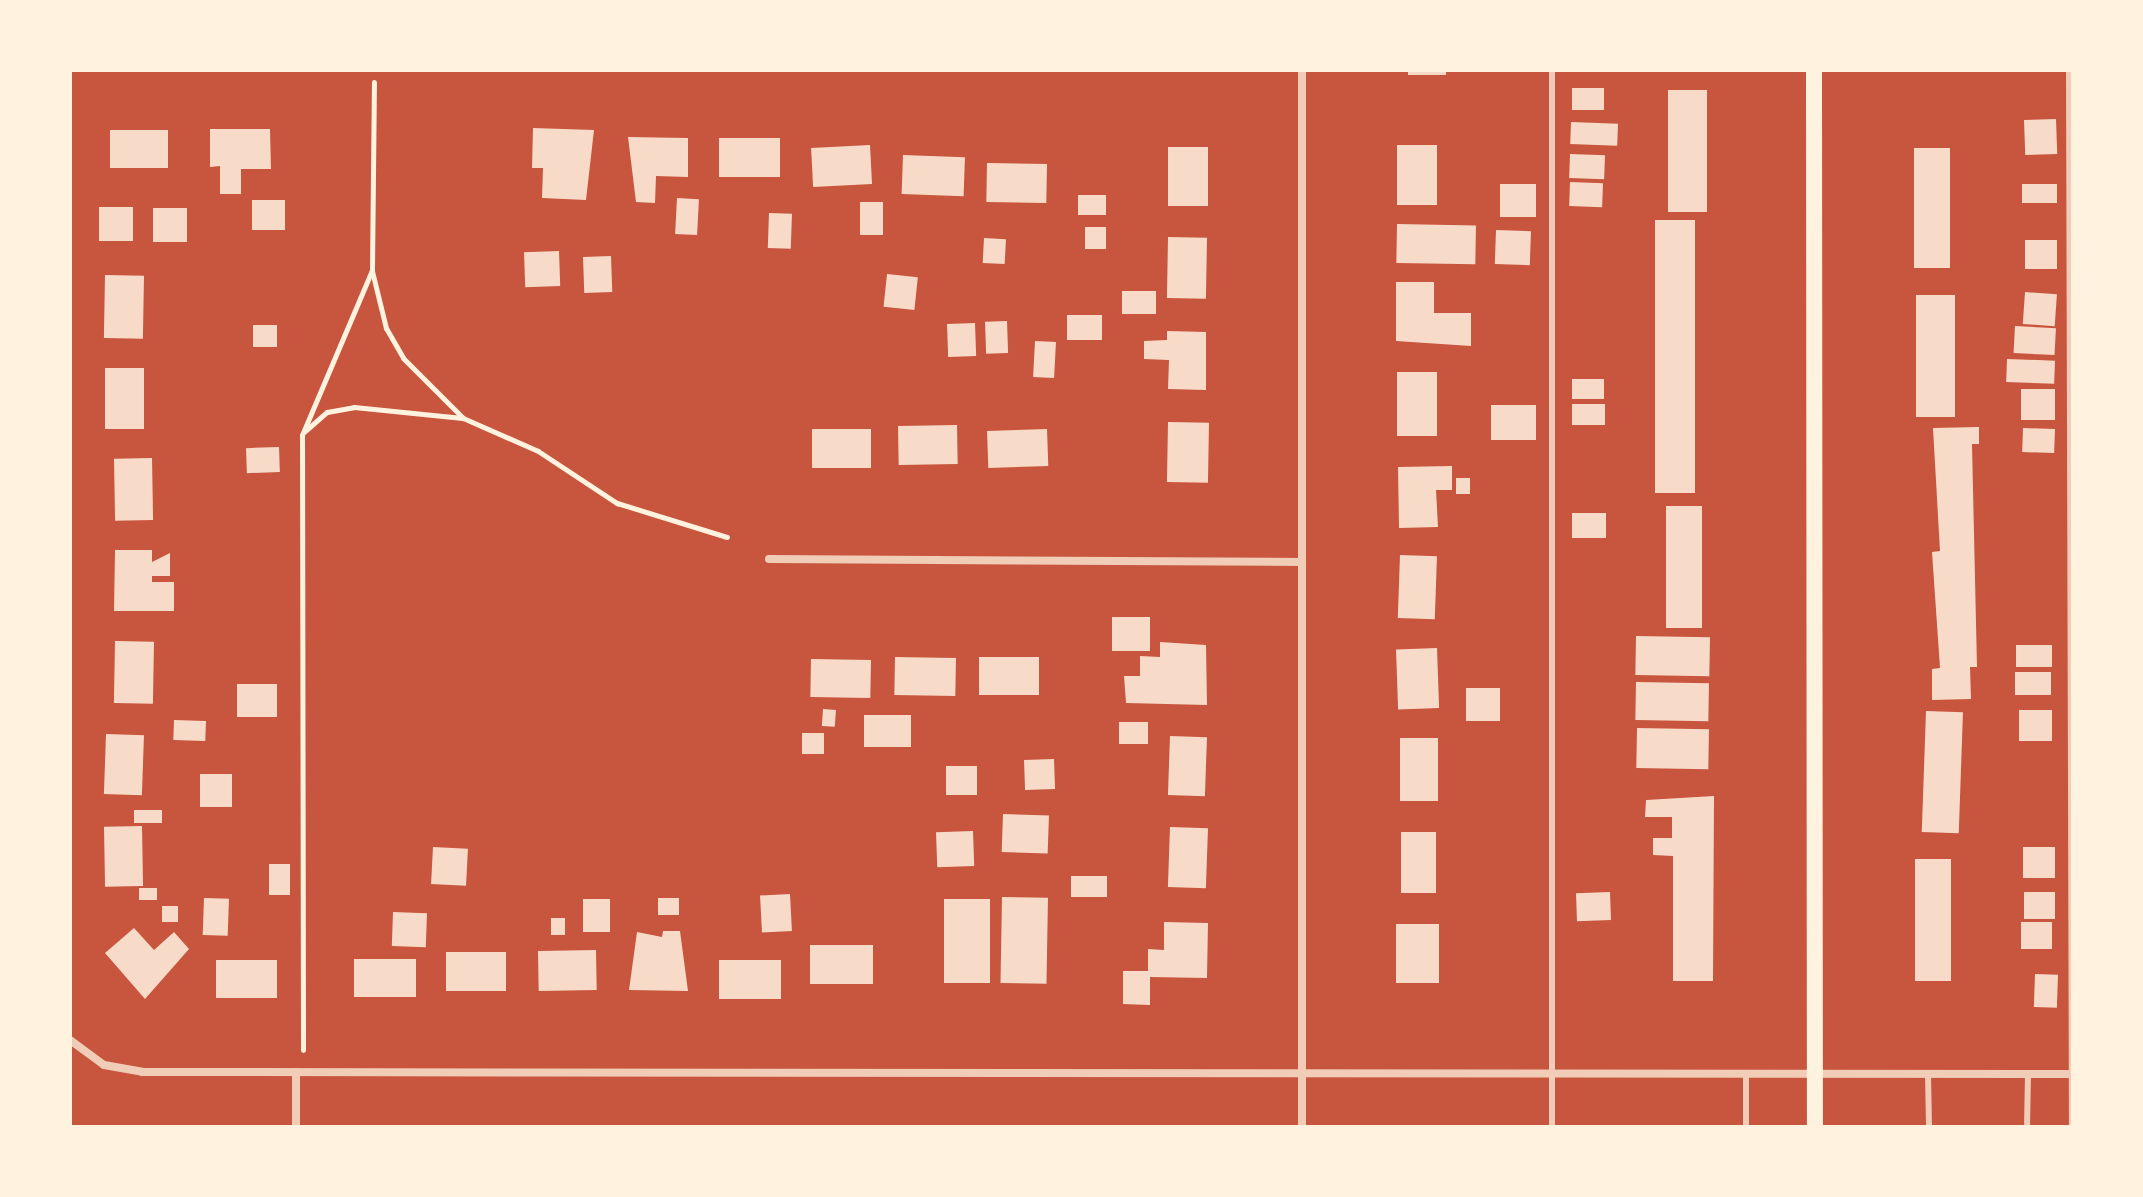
<!DOCTYPE html>
<html>
<head>
<meta charset="utf-8">
<style>
	body { margin:0 }
	#map { position:relative; width:2143px; height:1197px; overflow:hidden; background:#c8553d; font-family:"Exo 2",sans-serif }
	div>[style] { position:absolute }
	[style*='--x'] { left:calc(var(--x)*1px); top:calc(var(--y)*1px); width:calc(var(--w)*1px); rotate:calc(var(--a)*1deg) }
	.building>* { inset:0; background:#f7dbc8; transform-origin:0 0 }
	.path>* { height:5px; margin:-2.5px; padding:0 2.5px; transform-origin:2.5px; border-radius:2.5px; background:#fff3e0 }
	.service>* { height:6px; margin:-3px; padding:0 3px; transform-origin:3px; border-radius:3px; background:#f1ccb7 }
	.minor>* { height:8px; margin:-4px; padding:0 4px; transform-origin:4px; border-radius:4px; background:#f1ccb7 }
	.secondary>* { height:16px; margin:-8px; padding:0 8px; transform-origin:8px; border-radius:8px; background:#fff3e0 }
	span { translate:-50% -50%; white-space:nowrap; text-align:center; line-height:1.15; -webkit-text-stroke:8px #fff3e0; paint-order:stroke }
	.frame { position:absolute; inset:0; border:72px solid #fff3e0; pointer-events:none }
</style>
</head>
<body>
<div id="map">
	<div class="building">
		<div style="left:1408px;top:70px;width:38px;height:5px"></div>
		<div style="left:1572px;top:88px;width:32px;height:22px"></div>
		<div style="left:1668px;top:90px;width:39px;height:122px"></div>
		<div style="left:2056px;top:119px;width:35px;height:32px;rotate:88deg"></div>
		<div style="left:1571px;top:122px;width:47px;height:22px;rotate:2deg"></div>
		<div style="clip-path:polygon(533px 128px,594px 130px,586px 200px,542px 198px,543px 168px,532px 168px)"></div>
		<div style="clip-path:polygon(210px 129px,270px 129px,271px 169px,241px 169px,241px 194px,220px 194px,220px 166px,210px 167px)"></div>
		<div style="left:168px;top:130px;width:38px;height:58px;rotate:90deg"></div>
		<div style="clip-path:polygon(628px 137px,688px 138px,688px 177px,656px 176px,655px 203px,636px 202px)"></div>
		<div style="left:719px;top:138px;width:61px;height:39px"></div>
		<div style="left:870px;top:145px;width:39px;height:59px;rotate:87deg"></div>
		<div style="left:1397px;top:145px;width:40px;height:60px"></div>
		<div style="left:1168px;top:147px;width:40px;height:59px"></div>
		<div style="left:1914px;top:148px;width:36px;height:120px"></div>
		<div style="left:1570px;top:154px;width:35px;height:24px;rotate:2deg"></div>
		<div style="left:903px;top:155px;width:62px;height:39px;rotate:2deg"></div>
		<div style="left:987px;top:163px;width:60px;height:39px;rotate:1deg"></div>
		<div style="left:1570px;top:182px;width:33px;height:24px;rotate:2deg"></div>
		<div style="left:1500px;top:184px;width:36px;height:33px"></div>
		<div style="left:2022px;top:184px;width:35px;height:19px"></div>
		<div style="left:1078px;top:195px;width:28px;height:20px"></div>
		<div style="left:677px;top:198px;width:22px;height:36px;rotate:3deg"></div>
		<div style="left:252px;top:200px;width:33px;height:30px"></div>
		<div style="left:883px;top:202px;width:33px;height:23px;rotate:90deg"></div>
		<div style="left:99px;top:207px;width:34px;height:34px"></div>
		<div style="left:153px;top:208px;width:34px;height:34px"></div>
		<div style="left:769px;top:213px;width:23px;height:35px;rotate:2deg"></div>
		<div style="left:1655px;top:220px;width:40px;height:273px"></div>
		<div style="left:1397px;top:224px;width:79px;height:39px;rotate:1deg"></div>
		<div style="left:1085px;top:227px;width:21px;height:22px"></div>
		<div style="left:1496px;top:230px;width:35px;height:34px;rotate:2deg"></div>
		<div style="left:1168px;top:237px;width:39px;height:61px;rotate:1deg"></div>
		<div style="left:984px;top:238px;width:22px;height:25px;rotate:3deg"></div>
		<div style="left:2057px;top:240px;width:29px;height:32px;rotate:90deg"></div>
		<div style="left:559px;top:251px;width:35px;height:35px;rotate:88deg"></div>
		<div style="left:611px;top:256px;width:36px;height:28px;rotate:88deg"></div>
		<div style="left:887px;top:274px;width:31px;height:33px;rotate:6deg"></div>
		<div style="left:105px;top:275px;width:39px;height:63px;rotate:1deg"></div>
		<div style="clip-path:polygon(1396px 282px,1434px 282px,1434px 313px,1471px 313px,1471px 346px,1396px 341px)"></div>
		<div style="left:1122px;top:291px;width:34px;height:23px"></div>
		<div style="left:2025px;top:292px;width:32px;height:32px;rotate:4deg"></div>
		<div style="left:1916px;top:295px;width:39px;height:122px"></div>
		<div style="left:1102px;top:315px;width:25px;height:35px;rotate:90deg"></div>
		<div style="left:1007px;top:321px;width:32px;height:22px;rotate:88deg"></div>
		<div style="left:975px;top:323px;width:33px;height:28px;rotate:88deg"></div>
		<div style="left:277px;top:325px;width:22px;height:24px;rotate:90deg"></div>
		<div style="left:2015px;top:326px;width:41px;height:27px;rotate:3deg"></div>
		<div style="clip-path:polygon(1167px 331px,1206px 332px,1206px 390px,1168px 389px,1169px 360px,1144px 359px,1144px 341px,1167px 340px)"></div>
		<div style="left:1035px;top:341px;width:21px;height:36px;rotate:3deg"></div>
		<div style="left:2007px;top:359px;width:48px;height:23px;rotate:2deg"></div>
		<div style="left:105px;top:368px;width:39px;height:61px"></div>
		<div style="left:1397px;top:372px;width:40px;height:64px"></div>
		<div style="left:1604px;top:379px;width:20px;height:32px;rotate:90deg"></div>
		<div style="left:2021px;top:389px;width:34px;height:31px"></div>
		<div style="left:1572px;top:404px;width:33px;height:21px"></div>
		<div style="left:1536px;top:405px;width:35px;height:45px;rotate:90deg"></div>
		<div style="left:1168px;top:422px;width:41px;height:60px;rotate:1deg"></div>
		<div style="left:957px;top:425px;width:39px;height:59px;rotate:89deg"></div>
		<div style="clip-path:polygon(1979px 427px,1979px 444px,1972px 444px,1977px 667px,1970px 667px,1971px 699px,1932px 700px,1932px 669px,1940px 668px,1932px 552px,1940px 551px,1933px 428px)"></div>
		<div style="left:2023px;top:428px;width:32px;height:24px;rotate:2deg"></div>
		<div style="left:812px;top:429px;width:59px;height:39px"></div>
		<div style="left:1047px;top:429px;width:37px;height:60px;rotate:88deg"></div>
		<div style="left:279px;top:447px;width:25px;height:33px;rotate:88deg"></div>
		<div style="left:152px;top:458px;width:62px;height:38px;rotate:89deg"></div>
		<div style="clip-path:polygon(1452px 466px,1452px 490px,1436px 490px,1438px 527px,1399px 528px,1398px 467px)"></div>
		<div style="left:1456px;top:478px;width:14px;height:16px"></div>
		<div style="left:1666px;top:506px;width:36px;height:122px"></div>
		<div style="left:1572px;top:513px;width:34px;height:25px"></div>
		<div style="clip-path:polygon(115px 550px,152px 550px,152px 562px,170px 553px,170px 576px,152px 576px,152px 582px,174px 582px,174px 611px,114px 611px)"></div>
		<div style="left:1400px;top:555px;width:37px;height:63px;rotate:2deg"></div>
		<div style="left:1150px;top:617px;width:34px;height:38px;rotate:90deg"></div>
		<div style="left:1636px;top:636px;width:74px;height:39px;rotate:1deg"></div>
		<div style="left:115px;top:641px;width:39px;height:62px;rotate:1deg"></div>
		<div style="clip-path:polygon(1160px 642px,1206px 645px,1207px 705px,1126px 703px,1124px 676px,1140px 676px,1140px 656px,1160px 657px)"></div>
		<div style="left:2052px;top:645px;width:22px;height:36px;rotate:90deg"></div>
		<div style="left:1437px;top:648px;width:60px;height:41px;rotate:88deg"></div>
		<div style="left:895px;top:657px;width:61px;height:38px;rotate:1deg"></div>
		<div style="left:979px;top:657px;width:60px;height:38px"></div>
		<div style="left:811px;top:659px;width:60px;height:38px;rotate:1deg"></div>
		<div style="left:2051px;top:672px;width:23px;height:36px;rotate:90deg"></div>
		<div style="left:1636px;top:682px;width:73px;height:38px;rotate:1deg"></div>
		<div style="left:237px;top:684px;width:40px;height:33px"></div>
		<div style="left:1466px;top:688px;width:34px;height:33px"></div>
		<div style="left:823px;top:709px;width:13px;height:17px;rotate:4deg"></div>
		<div style="left:2019px;top:710px;width:33px;height:31px"></div>
		<div style="left:1926px;top:711px;width:37px;height:121px;rotate:2deg"></div>
		<div style="left:911px;top:715px;width:32px;height:47px;rotate:90deg"></div>
		<div style="left:174px;top:720px;width:32px;height:20px;rotate:2deg"></div>
		<div style="left:1119px;top:722px;width:29px;height:22px"></div>
		<div style="left:1637px;top:728px;width:72px;height:40px;rotate:1deg"></div>
		<div style="left:802px;top:733px;width:22px;height:21px"></div>
		<div style="left:106px;top:734px;width:38px;height:60px;rotate:2deg"></div>
		<div style="left:1170px;top:736px;width:37px;height:59px;rotate:2deg"></div>
		<div style="left:1400px;top:738px;width:38px;height:63px"></div>
		<div style="left:1054px;top:759px;width:30px;height:30px;rotate:88deg"></div>
		<div style="left:946px;top:766px;width:31px;height:29px"></div>
		<div style="left:232px;top:774px;width:33px;height:32px;rotate:90deg"></div>
		<div style="clip-path:polygon(1714px 796px,1713px 981px,1673px 981px,1673px 856px,1653px 855px,1653px 838px,1672px 838px,1672px 817px,1645px 817px,1646px 800px)"></div>
		<div style="left:134px;top:810px;width:28px;height:13px"></div>
		<div style="left:1003px;top:814px;width:46px;height:38px;rotate:2deg"></div>
		<div style="left:142px;top:826px;width:60px;height:38px;rotate:89deg"></div>
		<div style="left:1170px;top:827px;width:38px;height:60px;rotate:2deg"></div>
		<div style="left:973px;top:831px;width:35px;height:37px;rotate:88deg"></div>
		<div style="left:1401px;top:832px;width:35px;height:61px"></div>
		<div style="left:433px;top:847px;width:35px;height:37px;rotate:3deg"></div>
		<div style="left:2023px;top:847px;width:32px;height:31px"></div>
		<div style="left:1915px;top:859px;width:36px;height:122px"></div>
		<div style="left:269px;top:864px;width:21px;height:31px"></div>
		<div style="left:1071px;top:876px;width:36px;height:21px"></div>
		<div style="left:139px;top:888px;width:18px;height:12px"></div>
		<div style="left:1610px;top:892px;width:28px;height:34px;rotate:88deg"></div>
		<div style="left:2024px;top:892px;width:31px;height:27px"></div>
		<div style="left:790px;top:894px;width:37px;height:30px;rotate:87deg"></div>
		<div style="left:1002px;top:897px;width:46px;height:86px;rotate:1deg"></div>
		<div style="left:204px;top:898px;width:25px;height:37px;rotate:2deg"></div>
		<div style="left:658px;top:898px;width:21px;height:17px"></div>
		<div style="left:583px;top:899px;width:27px;height:33px"></div>
		<div style="left:944px;top:899px;width:46px;height:84px"></div>
		<div style="left:162px;top:906px;width:16px;height:16px"></div>
		<div style="left:393px;top:912px;width:34px;height:34px;rotate:2deg"></div>
		<div style="left:551px;top:918px;width:14px;height:17px"></div>
		<div style="clip-path:polygon(1164px 922px,1208px 923px,1207px 978px,1150px 977px,1150px 1005px,1123px 1004px,1123px 971px,1148px 971px,1148px 949px,1164px 950px)"></div>
		<div style="left:2021px;top:922px;width:31px;height:27px"></div>
		<div style="left:1396px;top:924px;width:43px;height:59px"></div>
		<div style="clip-path:polygon(134px 928px,154px 950px,174px 932px,189px 949px,145px 999px,105px 953px)"></div>
		<div style="clip-path:polygon(663px 931px,680px 931px,688px 991px,629px 990px,637px 932px,662px 937px)"></div>
		<div style="left:810px;top:945px;width:63px;height:39px"></div>
		<div style="left:596px;top:950px;width:40px;height:58px;rotate:89deg"></div>
		<div style="left:446px;top:952px;width:60px;height:39px"></div>
		<div style="left:416px;top:959px;width:38px;height:62px;rotate:90deg"></div>
		<div style="left:216px;top:960px;width:61px;height:38px"></div>
		<div style="left:719px;top:960px;width:62px;height:39px"></div>
		<div style="left:2035px;top:974px;width:23px;height:33px;rotate:2deg"></div>
	</div>
	<div class="path">
		<div style="--x:372;--y:271;--w:59;--a:76.2"></div>
		<div style="--x:386;--y:328;--w:34;--a:60"></div>
		<div style="--x:403;--y:358;--w:85;--a:45"></div>
		<div style="--x:463;--y:418;--w:82;--a:23.7"></div>
		<div style="--x:538;--y:451;--w:95;--a:33.4"></div>
		<div style="--x:617;--y:503;--w:115;--a:17.2"></div>
		<div style="--x:305;--y:431;--w:29;--a:-41"></div>
		<div style="--x:327;--y:412;--w:27;--a:-10"></div>
		<div style="--x:354;--y:407;--w:109;--a:5.8"></div>
		<div style="--x:303;--y:1050;--w:615;--a:-90.09"></div>
		<div style="--x:302;--y:435;--w:179;--a:-67"></div>
		<div style="--x:372;--y:270;--w:188;--a:-89.4"></div>
	</div>
	<div class="service">
		<div style="--x:1552;--y:70;--w:1057;--a:90"></div>
		<div style="--x:2069;--y:70;--w:1057;--a:89.84"></div>
		<div style="--x:1928;--y:1074;--w:53;--a:88.9"></div>
		<div style="--x:1746;--y:1127;--w:54;--a:-90"></div>
		<div style="--x:2027;--y:1127;--w:53;--a:-88.9"></div>
	</div>
	<div class="minor">
		<div style="--x:769;--y:559;--w:533;--a:0.32"></div>
		<div style="--x:70;--y:1040;--w:42;--a:36.3"></div>
		<div style="--x:104;--y:1065;--w:39;--a:10"></div>
		<div style="--x:142;--y:1072;--w:1931;--a:0.06"></div>
		<div style="--x:296;--y:1127;--w:55;--a:-90"></div>
		<div style="--x:1302;--y:1127;--w:1057;--a:-90"></div>
	</div>
	<div class="secondary">
		<div style="--x:1814;--y:70;--w:1057;--a:89.95"></div>
	</div>
	<div class="frame"></div>
</div>
</body>
</html>
